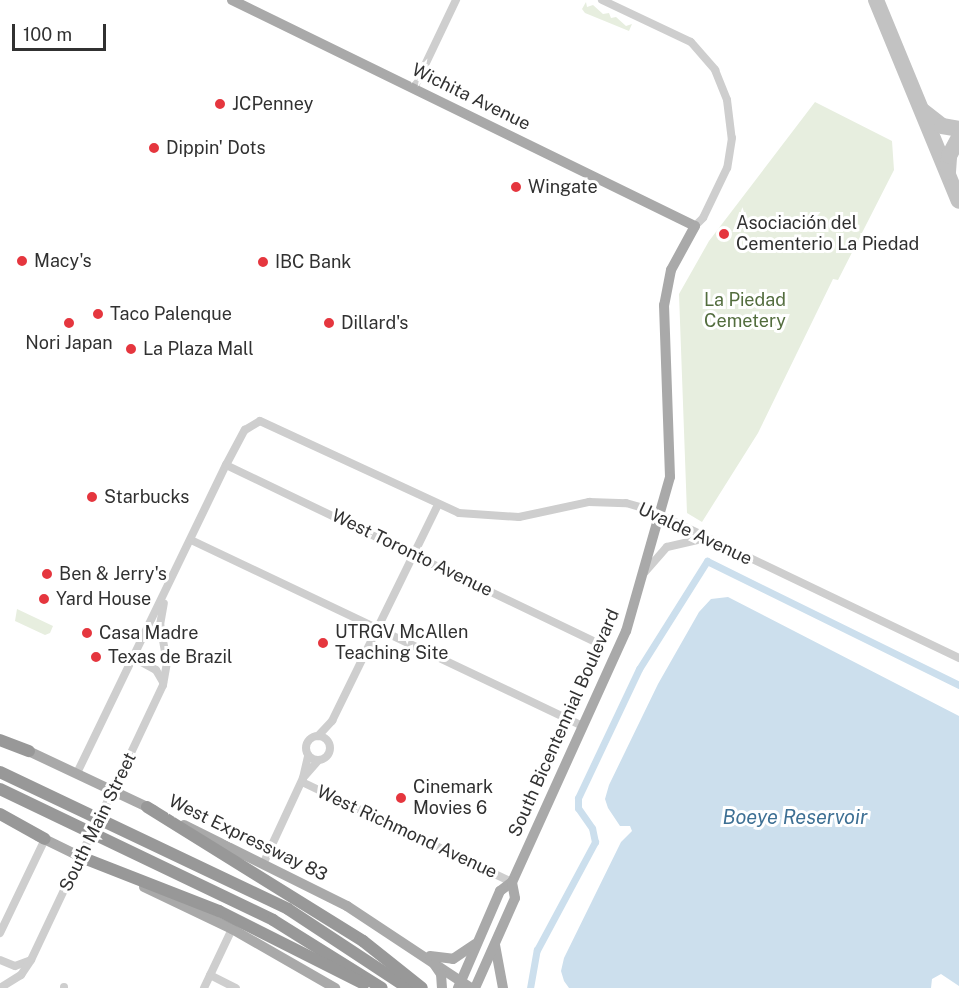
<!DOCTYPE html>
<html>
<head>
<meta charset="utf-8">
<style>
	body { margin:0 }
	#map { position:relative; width:959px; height:988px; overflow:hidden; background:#fff; font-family:"Public Sans",sans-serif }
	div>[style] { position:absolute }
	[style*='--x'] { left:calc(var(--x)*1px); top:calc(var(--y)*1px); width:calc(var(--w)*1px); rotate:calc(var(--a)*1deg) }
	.green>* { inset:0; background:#e7eedf }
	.water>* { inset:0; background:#ccdfed }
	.canal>* { height:7px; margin:-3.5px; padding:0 3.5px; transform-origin:3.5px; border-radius:3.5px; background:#ccdfed }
	.taxiway>* { height:16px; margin:-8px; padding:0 8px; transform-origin:8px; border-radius:8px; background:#c2c2c2 }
	.minor>* { height:8px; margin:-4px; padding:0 4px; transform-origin:4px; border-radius:4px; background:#cecece }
	.minor>.ring { margin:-4px; padding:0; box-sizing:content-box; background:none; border:8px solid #cecece; border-radius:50% }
	.major>* { height:10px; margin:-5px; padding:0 5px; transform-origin:5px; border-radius:5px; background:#a9a9a9 }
	.highway>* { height:12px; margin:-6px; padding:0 6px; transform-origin:6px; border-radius:6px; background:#989898 }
	.minor-bridge>* { height:8px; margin:-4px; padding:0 4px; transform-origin:4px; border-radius:4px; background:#cecece }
	.dots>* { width:16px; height:16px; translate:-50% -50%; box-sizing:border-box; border:3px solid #fff; border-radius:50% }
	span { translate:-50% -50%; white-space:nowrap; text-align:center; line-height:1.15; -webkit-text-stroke:6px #fff; paint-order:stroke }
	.street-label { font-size:18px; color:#313131 }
	.poi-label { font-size:18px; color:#313131 }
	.left { translate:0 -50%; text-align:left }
	.park-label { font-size:18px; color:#536d3e }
	.water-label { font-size:20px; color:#3e7094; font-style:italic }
	.scale { position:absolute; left:12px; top:24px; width:94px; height:27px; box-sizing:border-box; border:3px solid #313131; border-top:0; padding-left:8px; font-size:18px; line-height:21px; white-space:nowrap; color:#313131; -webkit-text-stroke:4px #fff; paint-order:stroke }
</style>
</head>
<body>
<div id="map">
	<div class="green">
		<div style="clip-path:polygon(586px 2px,587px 7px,593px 5px,603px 14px,609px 13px,611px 18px,616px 17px,626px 26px,632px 24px,629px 31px,585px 13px,582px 9px)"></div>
		<div style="clip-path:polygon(815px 102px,892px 141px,894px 170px,838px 280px,833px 279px,758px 433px,702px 522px,687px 513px,679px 294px,709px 241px)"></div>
		<div style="clip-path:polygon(17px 609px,53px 626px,50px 633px,45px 635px,15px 621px)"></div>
	</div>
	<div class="water">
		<div style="clip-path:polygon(728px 597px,959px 716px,959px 986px,941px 974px,932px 979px,931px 988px,569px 988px,564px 981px,561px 971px,564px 958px,621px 842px,632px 831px,630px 826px,620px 826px,608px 808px,605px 799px,609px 785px,658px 684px,699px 612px,711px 599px)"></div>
	</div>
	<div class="canal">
		<div style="--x:530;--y:988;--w:39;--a:-80"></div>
		<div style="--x:537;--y:950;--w:123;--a:-61.8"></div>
		<div style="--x:595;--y:842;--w:14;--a:-102"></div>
		<div style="--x:592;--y:828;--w:24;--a:-125"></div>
		<div style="--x:578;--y:808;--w:10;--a:-90"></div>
		<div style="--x:578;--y:798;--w:143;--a:-64.7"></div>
		<div style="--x:639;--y:669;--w:128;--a:-57.8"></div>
		<div style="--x:707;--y:561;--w:281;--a:26.2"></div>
	</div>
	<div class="taxiway">
		<div style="--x:876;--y:0;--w:217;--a:67.6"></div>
		<div style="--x:923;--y:111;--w:24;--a:38"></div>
		<div style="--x:942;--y:126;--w:17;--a:10"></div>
		<div style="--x:948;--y:172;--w:16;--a:-86"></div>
		<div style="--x:949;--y:156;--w:21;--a:-62"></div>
	</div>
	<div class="minor">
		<div style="--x:602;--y:0;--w:98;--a:25.3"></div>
		<div style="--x:691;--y:42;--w:37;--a:49"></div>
		<div style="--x:715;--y:70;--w:32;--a:68"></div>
		<div style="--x:727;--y:100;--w:38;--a:83"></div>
		<div style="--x:732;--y:138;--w:30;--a:99"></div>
		<div style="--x:727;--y:168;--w:55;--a:115.6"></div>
		<div style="--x:703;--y:218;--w:11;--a:135"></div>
		<div style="--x:414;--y:88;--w:98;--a:-64.5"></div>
		<div style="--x:226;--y:465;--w:411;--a:25.6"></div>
		<div style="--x:191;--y:540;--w:432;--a:25.4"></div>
		<div style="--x:645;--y:572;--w:33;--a:-49"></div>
		<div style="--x:667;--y:547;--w:40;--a:-13"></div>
		<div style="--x:134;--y:658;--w:25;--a:29"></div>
		<div style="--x:156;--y:670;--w:14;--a:60"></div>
		<div class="ring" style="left:306px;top:736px;width:16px;height:16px"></div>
		<div style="--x:318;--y:736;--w:21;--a:-47"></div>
		<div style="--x:332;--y:721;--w:241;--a:-63.9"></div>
		<div style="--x:77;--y:773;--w:342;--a:-64.2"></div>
		<div style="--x:226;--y:465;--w:40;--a:-62"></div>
		<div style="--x:245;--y:430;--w:17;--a:-31"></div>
		<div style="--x:260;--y:421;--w:219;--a:24.8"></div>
		<div style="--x:459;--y:513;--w:60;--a:3.8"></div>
		<div style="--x:519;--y:517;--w:72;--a:-12.1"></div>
		<div style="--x:589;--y:502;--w:37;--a:2"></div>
		<div style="--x:626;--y:503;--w:25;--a:16"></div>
		<div style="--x:650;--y:510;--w:343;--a:25.6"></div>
		<div style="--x:121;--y:774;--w:98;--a:-64.7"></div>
		<div style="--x:163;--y:685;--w:22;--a:-80"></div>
		<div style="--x:167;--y:663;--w:39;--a:-100"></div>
		<div style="--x:160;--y:625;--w:22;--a:-80"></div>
		<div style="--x:303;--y:778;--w:23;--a:-49"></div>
		<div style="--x:302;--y:782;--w:233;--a:25.5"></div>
		<div style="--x:264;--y:862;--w:93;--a:-65.1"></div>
		<div style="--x:303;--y:778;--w:23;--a:-77"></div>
		<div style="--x:0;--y:933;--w:104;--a:-64.4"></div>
		<div style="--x:0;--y:960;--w:16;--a:22"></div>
		<div style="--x:15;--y:966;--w:15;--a:-20"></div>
		<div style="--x:210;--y:975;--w:29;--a:27"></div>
		<div style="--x:0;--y:988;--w:25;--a:-32"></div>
		<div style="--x:21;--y:975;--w:18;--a:-56"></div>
		<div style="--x:31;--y:960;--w:98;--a:-64.7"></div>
		<div style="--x:64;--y:988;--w:1;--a:-90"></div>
		<div style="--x:204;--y:988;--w:65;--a:-64.6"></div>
	</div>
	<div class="major">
		<div style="--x:232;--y:0;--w:515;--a:26.02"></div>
		<div style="--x:695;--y:226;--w:50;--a:118.6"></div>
		<div style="--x:671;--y:270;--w:36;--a:101"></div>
		<div style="--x:664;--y:305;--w:172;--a:88"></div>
		<div style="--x:670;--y:477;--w:160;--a:105.9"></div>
		<div style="--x:626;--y:631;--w:276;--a:114.4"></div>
		<div style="--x:512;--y:882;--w:15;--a:143"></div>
		<div style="--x:500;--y:891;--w:106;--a:113.4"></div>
		<div style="--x:22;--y:748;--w:146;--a:25.2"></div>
		<div style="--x:184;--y:825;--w:182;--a:26.4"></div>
		<div style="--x:347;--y:906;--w:149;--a:33.5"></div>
		<div style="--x:38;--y:836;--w:57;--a:26.1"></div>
		<div style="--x:144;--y:887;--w:98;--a:25.5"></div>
		<div style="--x:232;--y:929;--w:119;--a:29.8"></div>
		<div style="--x:495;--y:945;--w:44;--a:79.5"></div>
		<div style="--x:430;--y:956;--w:23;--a:7"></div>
		<div style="--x:453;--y:959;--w:27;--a:-34"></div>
		<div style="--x:434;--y:964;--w:12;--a:55"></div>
		<div style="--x:441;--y:974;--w:14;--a:86"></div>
		<div style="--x:475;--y:988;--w:98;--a:-66"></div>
		<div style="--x:515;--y:898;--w:16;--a:-101"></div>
	</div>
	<div class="highway">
		<div style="--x:0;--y:740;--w:31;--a:21"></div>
		<div style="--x:0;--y:772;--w:319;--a:25.4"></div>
		<div style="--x:288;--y:909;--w:144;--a:33.4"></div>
		<div style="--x:0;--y:789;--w:303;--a:25.6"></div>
		<div style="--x:273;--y:920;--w:128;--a:32"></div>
		<div style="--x:147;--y:807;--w:254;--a:31.8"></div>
		<div style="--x:363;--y:941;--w:75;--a:38.5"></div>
		<div style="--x:0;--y:814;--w:51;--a:29.1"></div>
		<div style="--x:86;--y:859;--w:143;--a:21.4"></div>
		<div style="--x:219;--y:911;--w:162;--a:26.7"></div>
	</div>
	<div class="minor-bridge">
		<div style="--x:73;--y:871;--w:108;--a:-63.7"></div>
	</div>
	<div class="dots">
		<div style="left:220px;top:104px;background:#e5363e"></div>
		<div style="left:154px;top:148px;background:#e5363e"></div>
		<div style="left:516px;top:187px;background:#e5363e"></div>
		<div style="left:724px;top:234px;background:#e5363e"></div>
		<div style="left:22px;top:261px;background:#e5363e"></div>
		<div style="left:263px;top:262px;background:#e5363e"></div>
		<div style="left:98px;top:314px;background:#e5363e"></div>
		<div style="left:69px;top:323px;background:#e5363e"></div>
		<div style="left:329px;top:323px;background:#e5363e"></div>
		<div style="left:131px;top:349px;background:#e5363e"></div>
		<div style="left:92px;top:497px;background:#e5363e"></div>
		<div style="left:47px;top:574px;background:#e5363e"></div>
		<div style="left:44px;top:599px;background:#e5363e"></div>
		<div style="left:87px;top:633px;background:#e5363e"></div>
		<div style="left:323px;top:643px;background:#e5363e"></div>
		<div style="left:96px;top:657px;background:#e5363e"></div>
		<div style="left:401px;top:798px;background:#e5363e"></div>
	</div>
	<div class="street-label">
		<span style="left:471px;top:97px;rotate:26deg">Wichita Avenue</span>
		<span style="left:695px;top:534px;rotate:25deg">Uvalde Avenue</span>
		<span style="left:412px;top:553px;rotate:26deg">West Toronto Avenue</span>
		<span style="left:564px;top:723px;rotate:-66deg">South Bicentennial Boulevard</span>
		<span style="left:98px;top:822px;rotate:-64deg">South Main Street</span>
		<span style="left:407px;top:832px;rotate:25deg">West Richmond Avenue</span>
		<span style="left:248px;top:838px;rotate:26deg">West Expressway 83</span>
	</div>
	<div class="poi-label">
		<span class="left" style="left:232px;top:104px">JCPenney</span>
		<span class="left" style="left:166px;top:148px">Dippin' Dots</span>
		<span class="left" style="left:528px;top:187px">Wingate</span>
		<span class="left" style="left:736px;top:234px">Asociación del<br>Cementerio La Piedad</span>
		<span class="left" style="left:34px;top:261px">Macy's</span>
		<span class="left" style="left:275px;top:262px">IBC Bank</span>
		<span class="left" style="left:110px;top:314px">Taco Palenque</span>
		<span class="left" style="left:341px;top:323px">Dillard's</span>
		<span style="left:69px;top:343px">Nori Japan</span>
		<span class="left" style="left:143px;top:349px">La Plaza Mall</span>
		<span class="left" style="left:104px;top:497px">Starbucks</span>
		<span class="left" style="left:59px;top:574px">Ben &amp; Jerry's</span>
		<span class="left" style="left:56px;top:599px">Yard House</span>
		<span class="left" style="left:99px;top:633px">Casa Madre</span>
		<span class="left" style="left:335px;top:643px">UTRGV McAllen<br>Teaching Site</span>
		<span class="left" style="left:108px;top:657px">Texas de Brazil</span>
		<span class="left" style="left:413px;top:798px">Cinemark<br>Movies 6</span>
	</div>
	<div class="park-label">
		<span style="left:745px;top:311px">La Piedad<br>Cemetery</span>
	</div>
	<div class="water-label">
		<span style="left:795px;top:817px">Boeye Reservoir</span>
	</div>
	<div class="scale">100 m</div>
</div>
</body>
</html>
